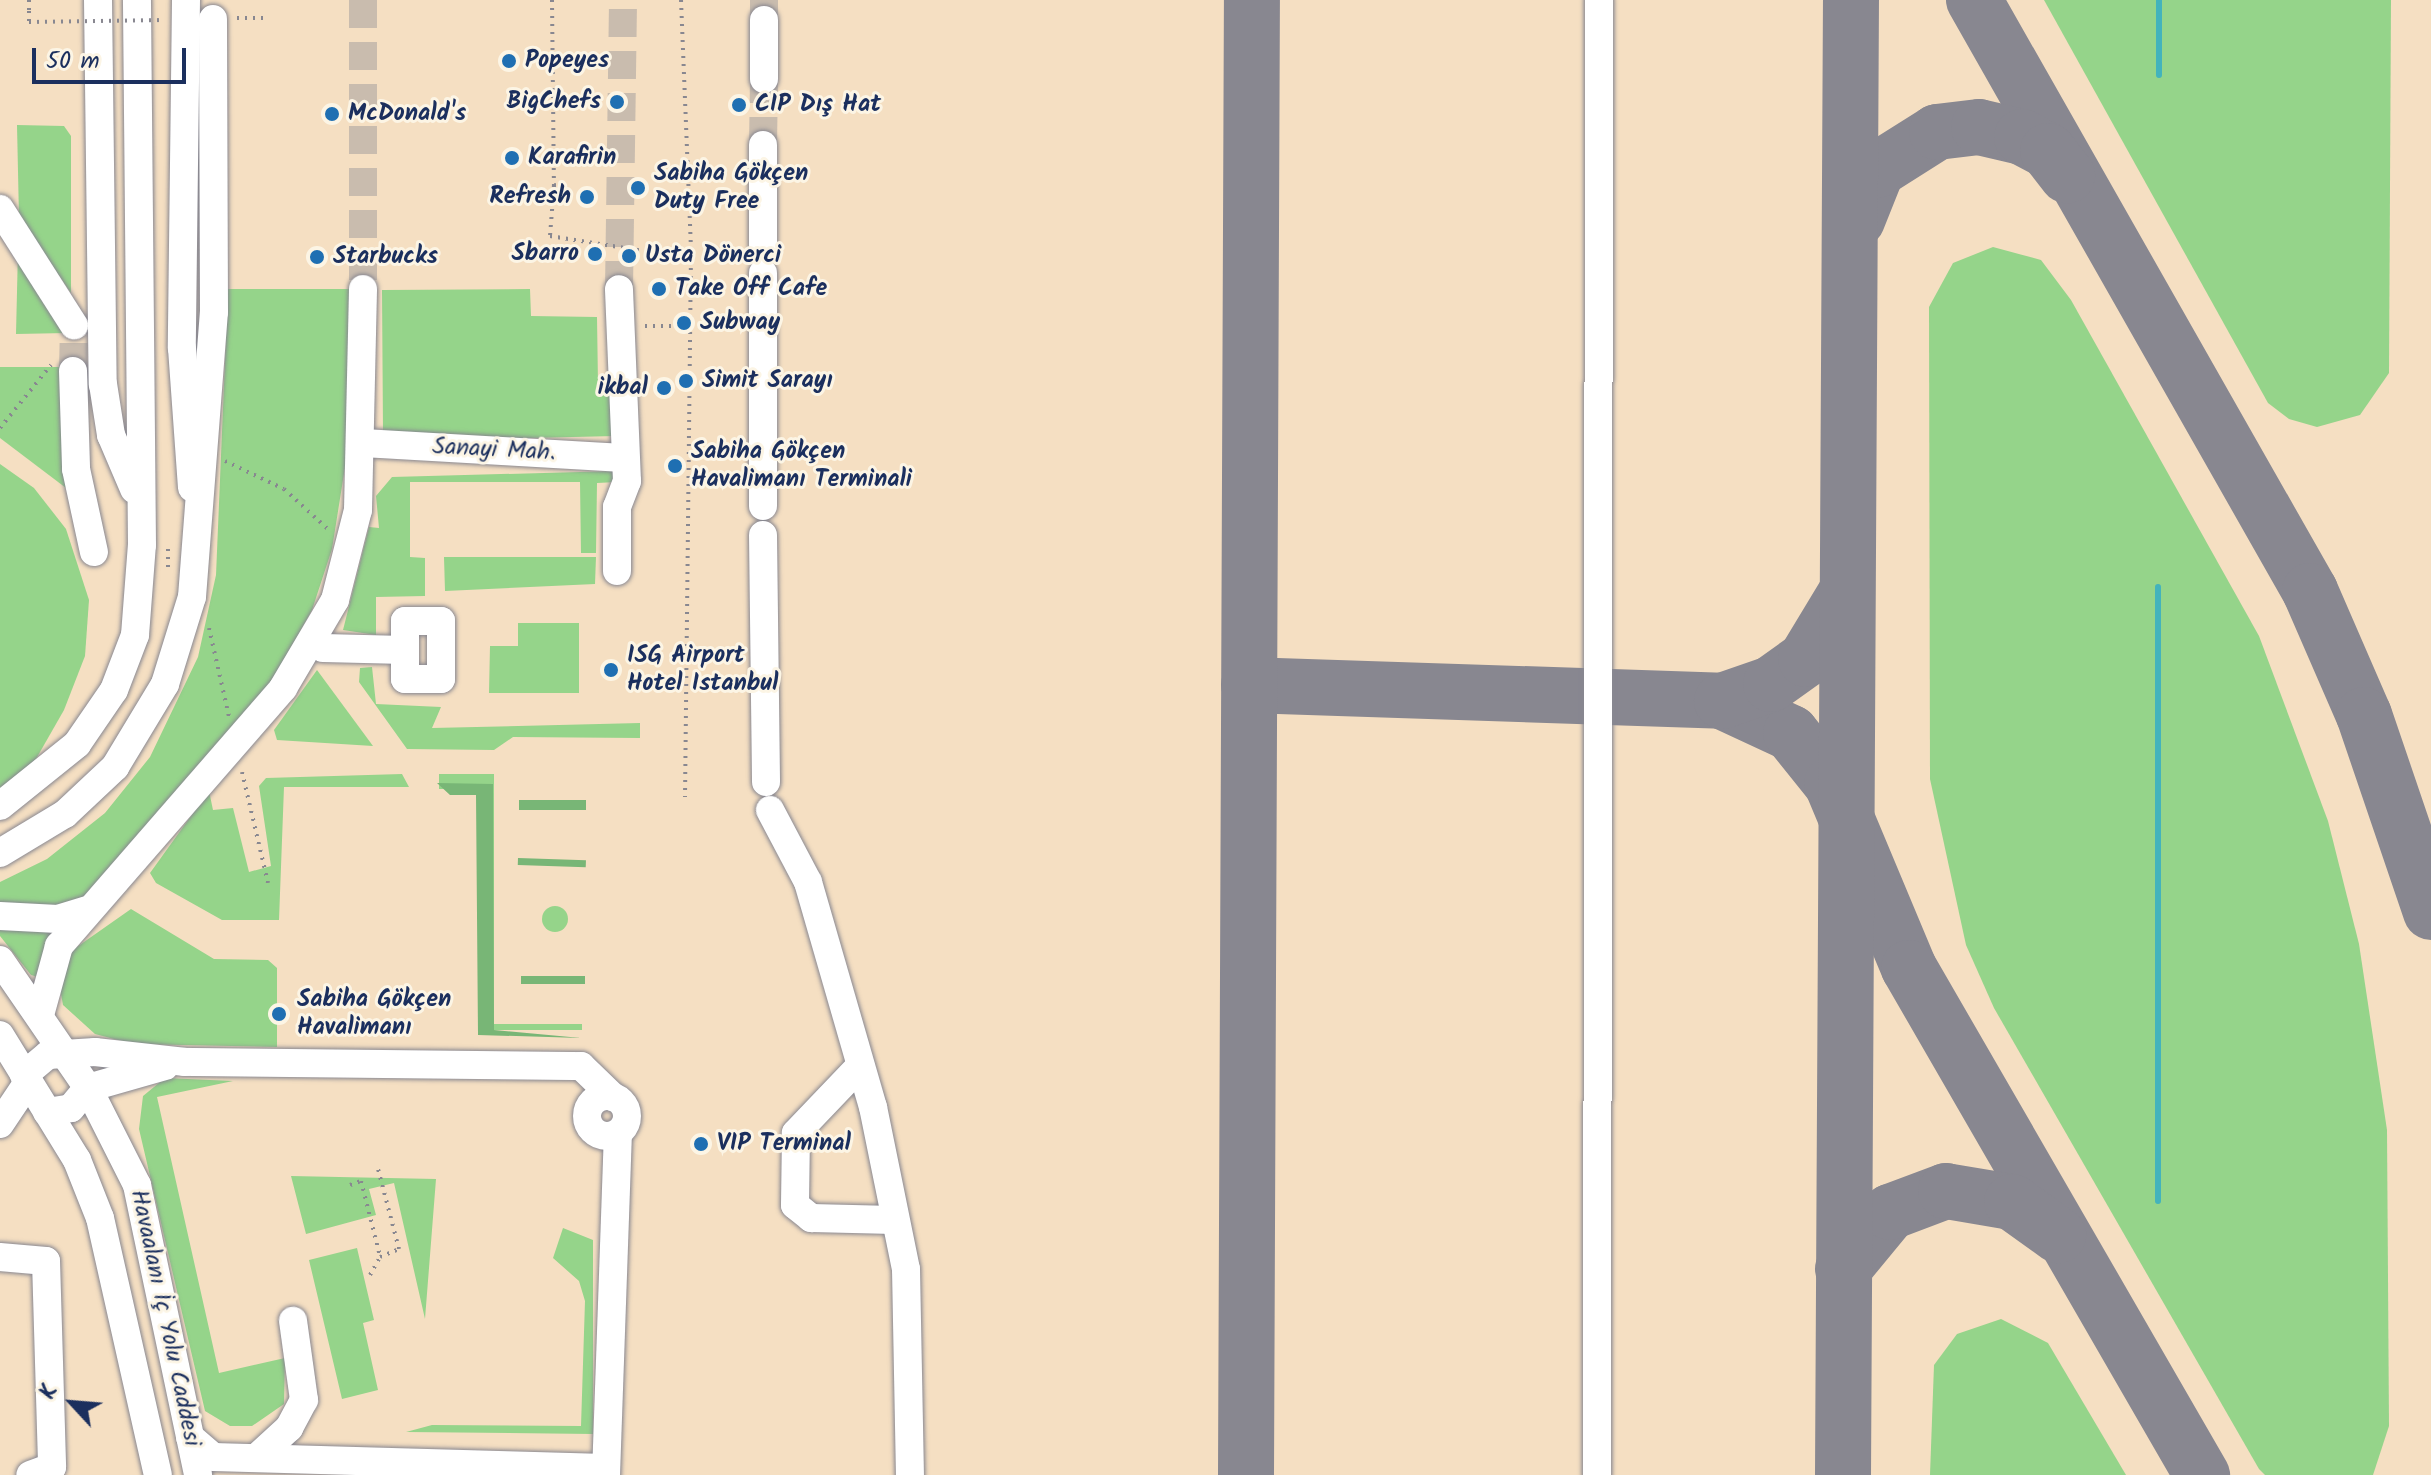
<!DOCTYPE html>
<html>
<head>
<meta charset="utf-8">
<style>
	body { margin:0 }
	#map { position:relative; width:2431px; height:1475px; overflow:hidden; background:#f5dfc2; font-family:Kalam,sans-serif }
	div>[style] { position:absolute }
	[style*='--x'] { left:calc(var(--x)*1px); top:calc(var(--y)*1px); width:calc(var(--w)*1px); rotate:calc(var(--a)*1deg) }
	.green>* { inset:0; background:#95d48a }
	.round { border-radius:50% }
	.forest>* { inset:0; background:#78b676; transform-origin:0 0 }
	.stream>* { height:6px; margin:-3px; padding:0 3px; transform-origin:3px; border-radius:3px; background:#43b3bc }
	.taxiway>* { height:56px; margin:-28px; padding:0 28px; transform-origin:28px; border-radius:28px; background:#888790 }
	.minor-tunnel>* { height:28px; margin-top:-14px; transform-origin:0; background:repeating-linear-gradient(90deg,#c9bcae 0 28px,transparent 0 42px) }
	.path>* { height:4px; margin-top:-2px; transform-origin:0; background:repeating-linear-gradient(90deg,#888790 0 2px,transparent 0 8px) }
	.roads { filter:drop-shadow(0 0 2px #888790) drop-shadow(0 0 2px #888790) }
	.minor>* { height:28px; margin:-14px; padding:0 14px; transform-origin:14px; border-radius:14px; background:#fff }
	.minor>.ring { margin:-14px; padding:0; box-sizing:content-box; background:none; border:28px solid #fff; border-radius:50% }
	.path-bridge>* { height:4px; margin-top:-2px; transform-origin:0; background:repeating-linear-gradient(90deg,#888790 0 2px,transparent 0 8px) }
	.bridges { filter:drop-shadow(0 0 2px #888790) drop-shadow(0 0 2px #888790) }
	.minor-bridge>* { height:28px; margin:-14px; padding:0 14px; transform-origin:14px; border-radius:14px; background:#fff }
	.dots>* { width:22px; height:22px; translate:-50% -50%; box-sizing:border-box; border:4px solid #fcf5e5; border-radius:50% }
	span { translate:-50% -50%; white-space:nowrap; text-align:center; line-height:1.15; -webkit-text-stroke:6px #fcf5e5; paint-order:stroke }
	.poi-label { font-size:24px; color:#1b2f5e; font-weight:700 }
	.left { translate:0 -50%; text-align:left }
	.right { translate:-100% -50%; text-align:right }
	.street-label { font-size:24px; color:#1b2f5e }
	.north { position:absolute; left:32px; top:1363px; width:80px; height:80px; -webkit-text-stroke:6px #fcf5e5; paint-order:stroke; rotate:296deg; font-size:22px; font-weight:700; line-height:32px; text-align:center; color:#1b2f5e }
	.north::after { content:''; display:block; margin:auto; width:28px; height:36px; background:#1b2f5e; clip-path:polygon(50% 0,100% 100%,50% 72%,0 100%) }
	.scale { position:absolute; left:32px; top:48px; width:154px; height:36px; box-sizing:border-box; border:4px solid #1b2f5e; border-top:0; padding-left:10px; font-size:24px; line-height:28px; white-space:nowrap; color:#1b2f5e; -webkit-text-stroke:6px #fcf5e5; paint-order:stroke }
</style>
</head>
<body>
<div id="map">
	<div class="green">
		<div style="clip-path:polygon(2044px 0,2391px 0,2389px 373px,2360px 415px,2317px 427px,2289px 419px,2268px 403px)"></div>
		<div style="clip-path:polygon(17px 125px,64px 126px,71px 136px,71px 293px,19px 218px)"></div>
		<div style="clip-path:polygon(1993px 247px,2041px 260px,2071px 300px,2259px 636px,2328px 821px,2359px 944px,2387px 1130px,2389px 1426px,2373px 1475px,2265px 1475px,2259px 1469px,1994px 1008px,1966px 945px,1930px 779px,1929px 307px,1953px 263px)"></div>
		<div style="clip-path:polygon(18px 250px,67px 333px,16px 334px)"></div>
		<div style="clip-path:polygon(228px 289px,353px 289px,349px 442px,332px 549px,312px 610px,277px 673px,74px 949px,131px 909px,214px 959px,268px 960px,277px 968px,277px 1047px,133px 1044px,95px 1034px,63px 1005px,59px 983px,31px 975px,0 936px,0 882px,47px 859px,105px 813px,150px 757px,198px 657px,216px 575px)"></div>
		<div style="clip-path:polygon(530px 289px,531px 316px,597px 317px,598px 384px,614px 385px,616px 436px,409px 441px,383px 434px,382px 290px)"></div>
		<div style="clip-path:polygon(0 367px,61px 367px,66px 488px,0 438px)"></div>
		<div style="clip-path:polygon(0 464px,34px 488px,66px 529px,89px 600px,85px 656px,64px 710px,36px 759px,0 791px)"></div>
		<div style="clip-path:polygon(616px 471px,617px 482px,597px 483px,596px 553px,581px 553px,580px 482px,410px 482px,410px 557px,425px 558px,425px 596px,376px 597px,376px 635px,343px 630px,369px 527px,379px 528px,376px 496px,392px 477px)"></div>
		<div style="clip-path:polygon(444px 557px,596px 557px,595px 584px,445px 591px)"></div>
		<div style="clip-path:polygon(518px 623px,579px 623px,579px 693px,489px 693px,490px 646px,518px 646px)"></div>
		<div style="clip-path:polygon(372px 667px,376px 704px,441px 707px,432px 728px,640px 723px,640px 738px,513px 737px,494px 750px,407px 749px,359px 682px,360px 668px)"></div>
		<div style="clip-path:polygon(317px 670px,373px 746px,277px 740px,274px 730px)"></div>
		<div style="clip-path:polygon(402px 774px,409px 787px,284px 787px,279px 920px,222px 920px,156px 883px,150px 873px,209px 791px,213px 810px,233px 808px,249px 872px,271px 866px,259px 786px,266px 778px)"></div>
		<div style="clip-path:polygon(439px 774px,494px 774px,494px 1024px,582px 1024px,582px 1030px,479px 1030px,479px 789px,439px 789px)"></div>
		<div class="round" style="left:542px;top:906px;width:26px;height:26px"></div>
		<div style="clip-path:polygon(165px 1078px,233px 1081px,157px 1097px,219px 1373px,285px 1358px,284px 1404px,252px 1426px,230px 1426px,205px 1411px,139px 1129px,143px 1096px)"></div>
		<div style="clip-path:polygon(291px 1176px,436px 1179px,425px 1319px,394px 1183px,369px 1189px,376px 1215px,306px 1234px)"></div>
		<div style="clip-path:polygon(563px 1228px,593px 1240px,593px 1434px,406px 1432px,432px 1425px,581px 1426px,585px 1301px,579px 1281px,553px 1258px)"></div>
		<div style="clip-path:polygon(357px 1248px,374px 1320px,363px 1323px,378px 1390px,342px 1399px,309px 1260px)"></div>
		<div style="clip-path:polygon(2001px 1319px,2048px 1343px,2126px 1475px,1930px 1475px,1934px 1365px,1957px 1334px)"></div>
	</div>
	<div class="forest">
		<div style="clip-path:polygon(437px 783px,493px 784px,494px 1030px,581px 1038px,478px 1035px,476px 795px,450px 795px)"></div>
		<div style="left:586px;top:800px;width:10px;height:67px;rotate:90deg"></div>
		<div style="left:518px;top:858px;width:68px;height:7px;rotate:2deg"></div>
		<div style="left:521px;top:976px;width:64px;height:8px"></div>
	</div>
	<div class="stream">
		<div style="--x:2159;--y:0;--w:75;--a:90"></div>
		<div style="--x:2158;--y:1201;--w:614;--a:-90"></div>
	</div>
	<div class="taxiway">
		<div style="--x:1974;--y:0;--w:680;--a:60.38"></div>
		<div style="--x:2310;--y:591;--w:135;--a:66.5"></div>
		<div style="--x:2364;--y:715;--w:208;--a:71.2"></div>
		<div style="--x:1857;--y:220;--w:54;--a:-68.2"></div>
		<div style="--x:1877;--y:170;--w:71;--a:-32.3"></div>
		<div style="--x:1937;--y:132;--w:42;--a:-6.8"></div>
		<div style="--x:1979;--y:127;--w:44;--a:13.1"></div>
		<div style="--x:2022;--y:137;--w:30;--a:28"></div>
		<div style="--x:2048;--y:151;--w:31;--a:52"></div>
		<div style="--x:1249;--y:685;--w:473;--a:1.9"></div>
		<div style="--x:1722;--y:701;--w:76;--a:24.9"></div>
		<div style="--x:1791;--y:733;--w:65;--a:51.2"></div>
		<div style="--x:1832;--y:784;--w:199;--a:67.3"></div>
		<div style="--x:1909;--y:968;--w:586;--a:59.98"></div>
		<div style="--x:1722;--y:701;--w:52;--a:-19.1"></div>
		<div style="--x:1771;--y:684;--w:43;--a:-35.5"></div>
		<div style="--x:1806;--y:659;--w:79;--a:-58.9"></div>
		<div style="--x:1843;--y:1269;--w:74;--a:-50.5"></div>
		<div style="--x:1890;--y:1212;--w:60;--a:-20.6"></div>
		<div style="--x:1946;--y:1191;--w:67;--a:9.5"></div>
		<div style="--x:2012;--y:1202;--w:57;--a:35.7"></div>
		<div style="--x:1246;--y:1475;--w:1475;--a:-89.77"></div>
		<div style="--x:1843;--y:1475;--w:1475;--a:-89.69"></div>
	</div>
	<div class="minor-tunnel">
		<div style="--x:363;--y:0;--w:289;--a:90"></div>
		<div style="--x:764;--y:0;--w:20;--a:90"></div>
		<div style="--x:763;--y:145;--w:66;--a:-89.1"></div>
		<div style="--x:619;--y:289;--w:289;--a:-89.2"></div>
		<div style="--x:73;--y:371;--w:46;--a:-88.8"></div>
	</div>
	<div class="path">
		<div style="--x:29;--y:0;--w:11;--a:90"></div>
		<div style="--x:552;--y:0;--w:185;--a:89.4"></div>
		<div style="--x:554;--y:185;--w:7;--a:8"></div>
		<div style="--x:681;--y:0;--w:252;--a:87.7"></div>
		<div style="--x:691;--y:252;--w:545;--a:90.63"></div>
		<div style="--x:237;--y:18;--w:31;--a:0"></div>
		<div style="--x:554;--y:185;--w:51;--a:94.5"></div>
		<div style="--x:550;--y:236;--w:95;--a:9.1"></div>
		<div style="--x:645;--y:326;--w:30;--a:0"></div>
		<div style="--x:0;--y:428;--w:81;--a:-51"></div>
		<div style="--x:225;--y:461;--w:65;--a:25.4"></div>
		<div style="--x:284;--y:489;--w:62;--a:42.4"></div>
		<div style="--x:168;--y:549;--w:19;--a:90"></div>
		<div style="--x:209;--y:628;--w:91;--a:77.3"></div>
		<div style="--x:242;--y:772;--w:114;--a:76.8"></div>
		<div style="--x:350;--y:1185;--w:12;--a:-20"></div>
		<div style="--x:361;--y:1181;--w:77;--a:75.8"></div>
		<div style="--x:370;--y:1275;--w:21;--a:-61"></div>
		<div style="--x:380;--y:1257;--w:21;--a:-23"></div>
		<div style="--x:399;--y:1249;--w:87;--a:-104.7"></div>
	</div>
	<div class="roads">
		<div class="minor">
			<div style="--x:98;--y:0;--w:384;--a:89.3"></div>
			<div style="--x:103;--y:384;--w:52;--a:81.1"></div>
			<div style="--x:111;--y:435;--w:59;--a:66.9"></div>
			<div style="--x:764;--y:79;--w:59;--a:-90"></div>
			<div style="--x:0;--y:209;--w:138;--a:57.5"></div>
			<div style="--x:763;--y:245;--w:100;--a:-90"></div>
			<div style="--x:73;--y:371;--w:98;--a:88.2"></div>
			<div style="--x:76;--y:469;--w:85;--a:77.8"></div>
			<div style="--x:364;--y:443;--w:259;--a:3.3"></div>
			<div style="--x:763;--y:506;--w:233;--a:-90"></div>
			<div style="--x:763;--y:535;--w:247;--a:89.3"></div>
			<div style="--x:617;--y:571;--w:64;--a:-90"></div>
			<div style="--x:617;--y:507;--w:28;--a:-69"></div>
			<div style="--x:627;--y:481;--w:192;--a:-92.4"></div>
			<div style="--x:405;--y:621;--w:36;--a:0"></div>
			<div style="--x:441;--y:621;--w:58;--a:90"></div>
			<div style="--x:441;--y:679;--w:36;--a:180"></div>
			<div style="--x:405;--y:679;--w:58;--a:-90"></div>
			<div style="--x:323;--y:648;--w:82;--a:1.4"></div>
			<div style="--x:0;--y:806;--w:99;--a:-38.8"></div>
			<div style="--x:77;--y:744;--w:65;--a:-55.6"></div>
			<div style="--x:114;--y:690;--w:59;--a:-69.1"></div>
			<div style="--x:135;--y:635;--w:90;--a:-85.6"></div>
			<div style="--x:142;--y:545;--w:545;--a:-90.53"></div>
			<div style="--x:770;--y:810;--w:81;--a:62.2"></div>
			<div style="--x:808;--y:882;--w:234;--a:73.9"></div>
			<div style="--x:873;--y:1107;--w:165;--a:78.5"></div>
			<div style="--x:906;--y:1269;--w:206;--a:88.9"></div>
			<div style="--x:0;--y:916;--w:58;--a:3"></div>
			<div style="--x:58;--y:919;--w:30;--a:-17"></div>
			<div style="--x:0;--y:960;--w:155;--a:55.5"></div>
			<div style="--x:88;--y:1088;--w:109;--a:63.2"></div>
			<div style="--x:137;--y:1185;--w:296;--a:78.1"></div>
			<div style="--x:40;--y:1015;--w:72;--a:-74.6"></div>
			<div style="--x:59;--y:946;--w:342;--a:-49"></div>
			<div style="--x:283;--y:688;--w:102;--a:-59.4"></div>
			<div style="--x:335;--y:600;--w:93;--a:-75.7"></div>
			<div style="--x:358;--y:510;--w:221;--a:-88.7"></div>
			<div style="--x:0;--y:1035;--w:147;--a:58.4"></div>
			<div style="--x:77;--y:1160;--w:62;--a:68.4"></div>
			<div style="--x:100;--y:1218;--w:263;--a:77.3"></div>
			<div style="--x:860;--y:1066;--w:93;--a:133.7"></div>
			<div style="--x:796;--y:1133;--w:72;--a:90.8"></div>
			<div style="--x:795;--y:1205;--w:21;--a:39"></div>
			<div style="--x:811;--y:1218;--w:83;--a:1.4"></div>
			<div style="--x:24;--y:1075;--w:31;--a:-40"></div>
			<div style="--x:48;--y:1055;--w:47;--a:-3.7"></div>
			<div style="--x:95;--y:1052;--w:91;--a:6.3"></div>
			<div style="--x:185;--y:1062;--w:396;--a:0.6"></div>
			<div style="--x:581;--y:1066;--w:45;--a:44.1"></div>
			<div class="ring" style="left:587px;top:1096px;width:12px;height:12px"></div>
			<div style="--x:47;--y:1112;--w:24;--a:-9"></div>
			<div style="--x:71;--y:1108;--w:26;--a:-50"></div>
			<div style="--x:88;--y:1088;--w:80;--a:-15.9"></div>
			<div style="--x:0;--y:1124;--w:50;--a:-56.3"></div>
			<div style="--x:0;--y:1257;--w:46;--a:5"></div>
			<div style="--x:46;--y:1261;--w:206;--a:88.3"></div>
			<div style="--x:52;--y:1467;--w:23;--a:160"></div>
			<div style="--x:190;--y:1437;--w:30;--a:41"></div>
			<div style="--x:213;--y:1457;--w:393;--a:1.6"></div>
			<div style="--x:256;--y:1458;--w:45;--a:-42.3"></div>
			<div style="--x:289;--y:1428;--w:32;--a:-62"></div>
			<div style="--x:304;--y:1400;--w:80;--a:-97.9"></div>
			<div style="--x:606;--y:1475;--w:342;--a:-88"></div>
			<div style="--x:1597;--y:1475;--w:1475;--a:-89.92"></div>
		</div>
	</div>
	<div class="path-bridge">
		<div style="--x:29;--y:11;--w:11;--a:90"></div>
		<div style="--x:29;--y:22;--w:136;--a:-0.8"></div>
	</div>
	<div class="bridges">
		<div class="minor-bridge">
			<div style="--x:186;--y:0;--w:348;--a:90.7"></div>
			<div style="--x:182;--y:348;--w:140;--a:85.9"></div>
			<div style="--x:0;--y:853;--w:76;--a:-31"></div>
			<div style="--x:65;--y:814;--w:69;--a:-43.2"></div>
			<div style="--x:115;--y:767;--w:97;--a:-58.9"></div>
			<div style="--x:165;--y:684;--w:91;--a:-72.8"></div>
			<div style="--x:192;--y:597;--w:286;--a:-85.6"></div>
			<div style="--x:214;--y:312;--w:293;--a:-90.2"></div>
		</div>
	</div>
	<div class="dots">
		<div style="left:509px;top:61px;background:#1f6fb2"></div>
		<div style="left:617px;top:102px;background:#1f6fb2"></div>
		<div style="left:739px;top:105px;background:#1f6fb2"></div>
		<div style="left:332px;top:114px;background:#1f6fb2"></div>
		<div style="left:512px;top:158px;background:#1f6fb2"></div>
		<div style="left:638px;top:188px;background:#1f6fb2"></div>
		<div style="left:587px;top:197px;background:#1f6fb2"></div>
		<div style="left:595px;top:254px;background:#1f6fb2"></div>
		<div style="left:629px;top:256px;background:#1f6fb2"></div>
		<div style="left:317px;top:257px;background:#1f6fb2"></div>
		<div style="left:659px;top:289px;background:#1f6fb2"></div>
		<div style="left:684px;top:323px;background:#1f6fb2"></div>
		<div style="left:686px;top:381px;background:#1f6fb2"></div>
		<div style="left:664px;top:388px;background:#1f6fb2"></div>
		<div style="left:675px;top:466px;background:#1f6fb2"></div>
		<div style="left:611px;top:670px;background:#1f6fb2"></div>
		<div style="left:279px;top:1014px;background:#1f6fb2"></div>
		<div style="left:701px;top:1144px;background:#1f6fb2"></div>
	</div>
	<div class="poi-label">
		<span class="left" style="left:525px;top:61px">Popeyes</span>
		<span class="right" style="left:601px;top:102px">BigChefs</span>
		<span class="left" style="left:755px;top:105px">CIP Dış Hat</span>
		<span class="left" style="left:348px;top:114px">McDonald's</span>
		<span class="left" style="left:528px;top:158px">Karafirin</span>
		<span class="left" style="left:654px;top:188px">Sabiha Gökçen<br>Duty Free</span>
		<span class="right" style="left:571px;top:197px">Refresh</span>
		<span class="right" style="left:579px;top:254px">Sbarro</span>
		<span class="left" style="left:645px;top:256px">Usta Dönerci</span>
		<span class="left" style="left:333px;top:257px">Starbucks</span>
		<span class="left" style="left:675px;top:289px">Take Off Cafe</span>
		<span class="left" style="left:700px;top:323px">Subway</span>
		<span class="left" style="left:702px;top:381px">Simit Sarayı</span>
		<span class="right" style="left:648px;top:388px">ikbal</span>
		<span class="left" style="left:691px;top:466px">Sabiha Gökçen<br>Havalimanı Terminali</span>
		<span class="left" style="left:627px;top:670px">ISG Airport<br>Hotel Istanbul</span>
		<span class="left" style="left:297px;top:1014px">Sabiha Gökçen<br>Havalimanı</span>
		<span class="left" style="left:717px;top:1144px">VIP Terminal</span>
	</div>
	<div class="street-label">
		<span style="left:494px;top:450px;rotate:3deg">Sanayi Mah.</span>
		<span style="left:165px;top:1318px;rotate:78deg">Havaalanı İç Yolu Caddesi</span>
	</div>
	<div class="north">K</div>
	<div class="scale">50 m</div>
</div>
</body>
</html>
